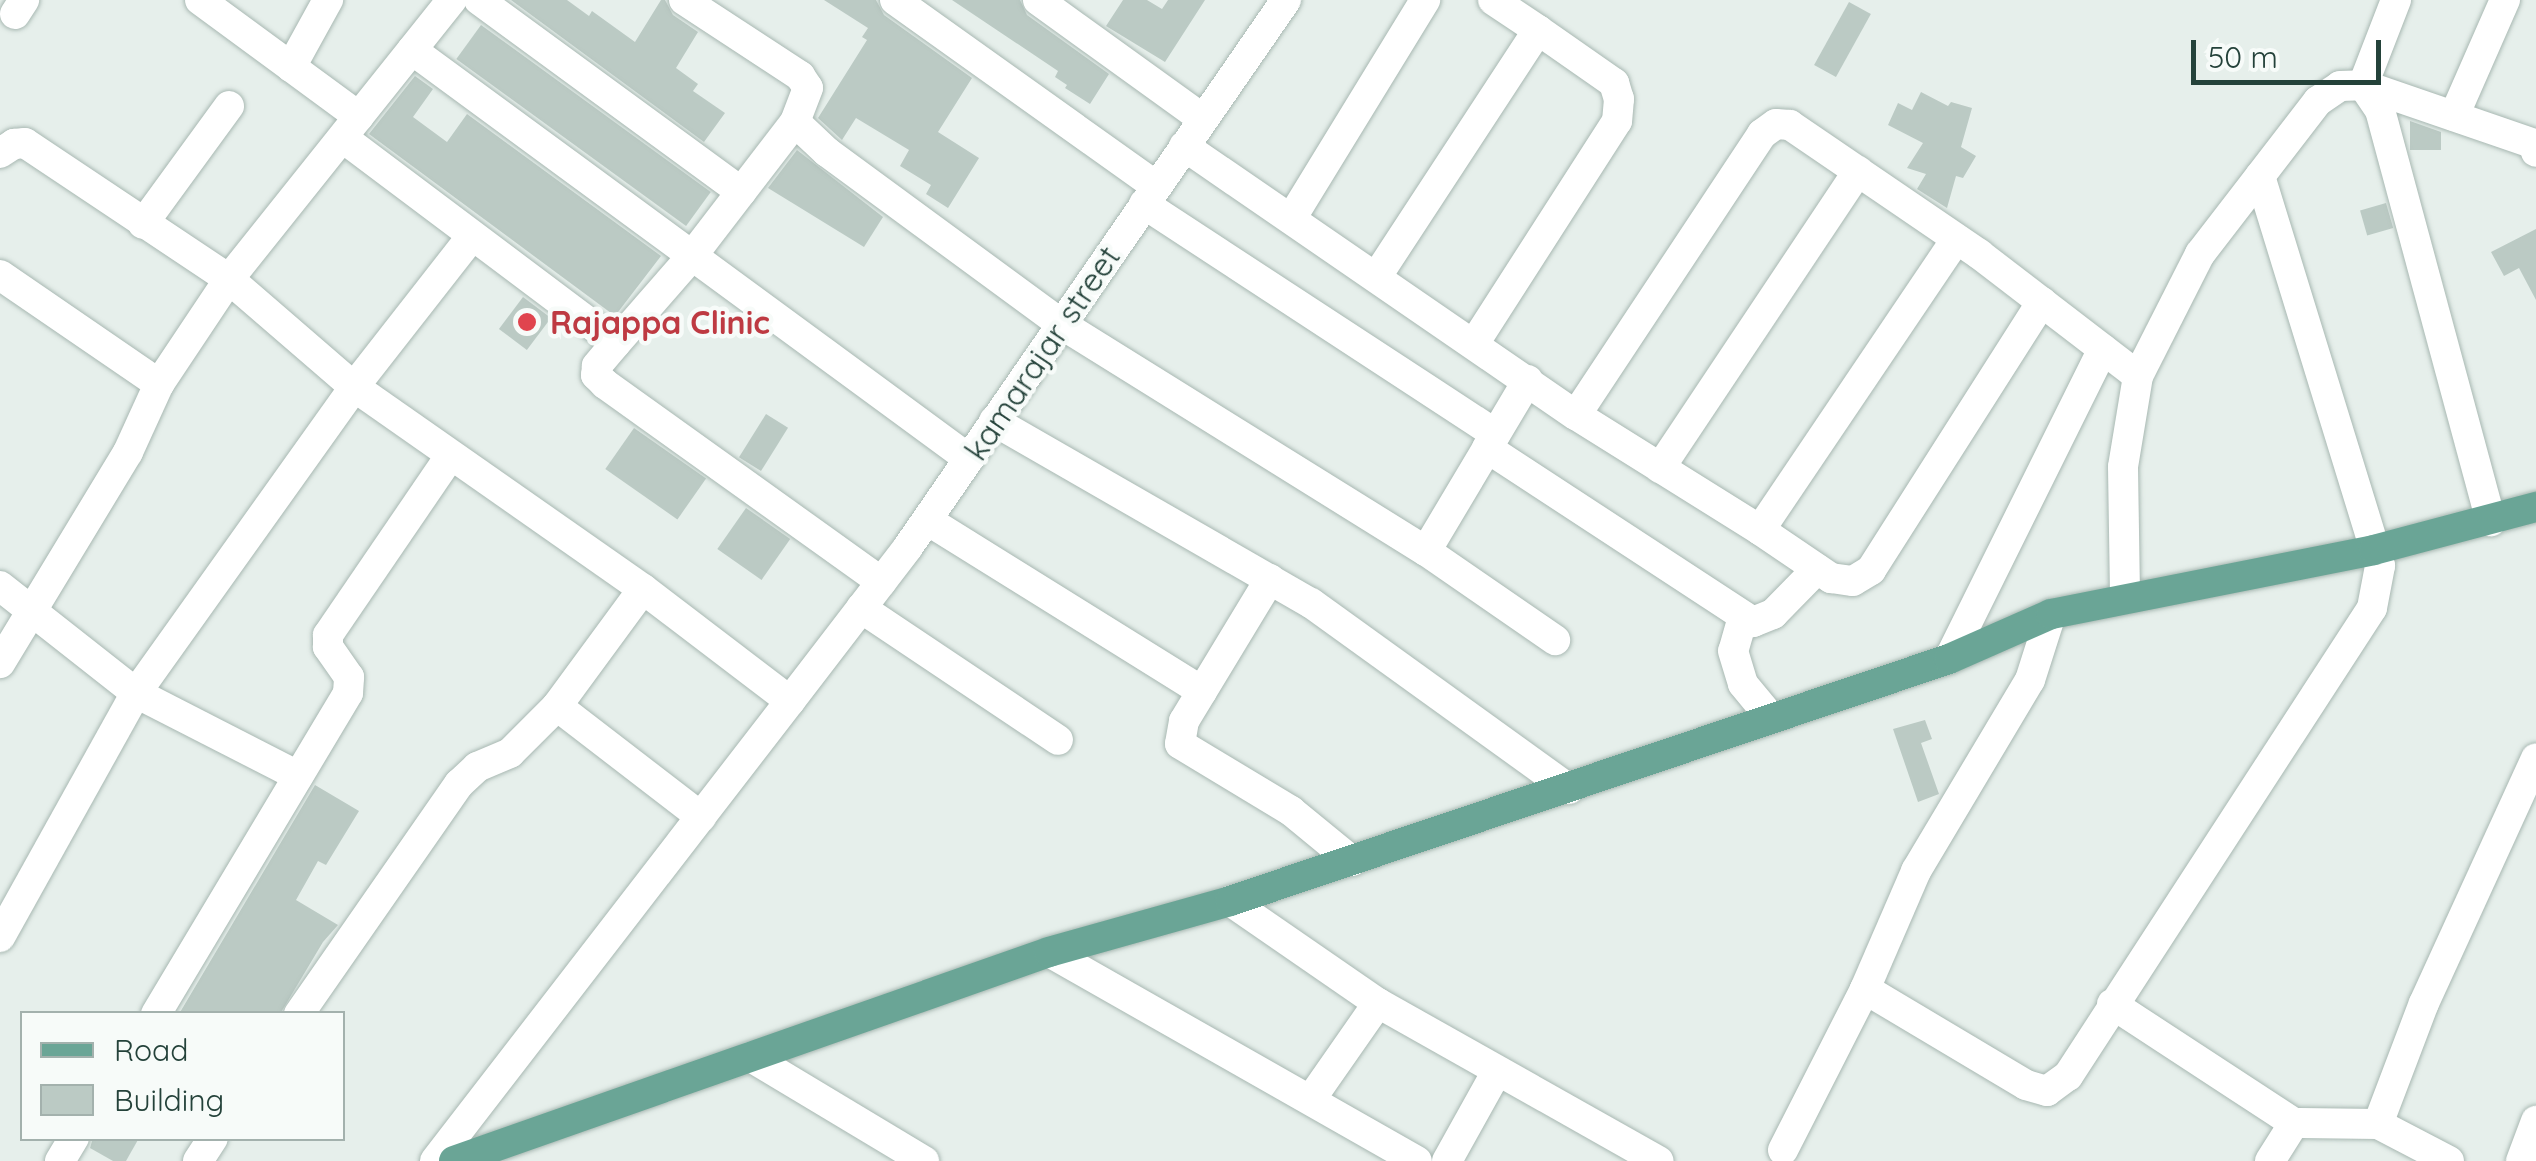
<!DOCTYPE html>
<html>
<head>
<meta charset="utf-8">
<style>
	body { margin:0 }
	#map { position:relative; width:2536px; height:1161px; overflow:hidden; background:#e6efeb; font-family:Quicksand,sans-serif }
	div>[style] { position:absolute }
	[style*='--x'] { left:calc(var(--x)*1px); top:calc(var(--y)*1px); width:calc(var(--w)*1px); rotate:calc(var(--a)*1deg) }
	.building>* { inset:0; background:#bbcac4; transform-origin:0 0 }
	.roads { filter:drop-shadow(0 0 2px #a8b8b2) drop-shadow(0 0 2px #a8b8b2) }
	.minor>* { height:30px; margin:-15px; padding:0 15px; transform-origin:15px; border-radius:15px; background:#fff }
	.major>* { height:30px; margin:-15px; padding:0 15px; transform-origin:15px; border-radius:15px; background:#6aa596 }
	.dots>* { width:28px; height:28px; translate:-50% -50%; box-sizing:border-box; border:5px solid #f7fbf9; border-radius:50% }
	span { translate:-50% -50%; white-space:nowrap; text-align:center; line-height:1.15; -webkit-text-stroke:9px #f7fbf9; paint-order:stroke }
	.health-label { font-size:32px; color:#be3a42; font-weight:700 }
	.left { translate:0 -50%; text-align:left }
	.street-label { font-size:32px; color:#24423a }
	.legend { position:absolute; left:20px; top:1011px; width:325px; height:130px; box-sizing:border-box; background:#f7fbf9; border:2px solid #a3b1ad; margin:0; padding:12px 18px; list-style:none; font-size:30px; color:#24423a }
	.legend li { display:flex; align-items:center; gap:20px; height:50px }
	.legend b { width:50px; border:2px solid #a3b1ad }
	.scale { position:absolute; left:2191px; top:40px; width:190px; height:45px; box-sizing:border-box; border:5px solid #24423a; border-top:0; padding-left:12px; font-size:30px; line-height:35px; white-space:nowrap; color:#24423a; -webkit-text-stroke:8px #f7fbf9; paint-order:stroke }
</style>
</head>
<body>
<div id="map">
	<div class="building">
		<div style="clip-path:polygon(511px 0,567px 0,589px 16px,592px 11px,635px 42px,661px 0,665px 0,673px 15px,698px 32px,676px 68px,698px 84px,693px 91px,725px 113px,704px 142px)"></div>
		<div style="clip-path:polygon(824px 0,876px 0,884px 15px,972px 78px,938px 132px,979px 158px,948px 208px,926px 194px,931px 185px,900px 166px,909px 150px,856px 118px,842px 140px,818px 118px,867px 40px,862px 37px,868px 28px)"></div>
		<div style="clip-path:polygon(952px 0,1020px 0,1027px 15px,1109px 74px,1090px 104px,1065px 88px,1067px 85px,1055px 77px,1058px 71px)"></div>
		<div style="clip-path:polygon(1123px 0,1147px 0,1162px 9px,1168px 0,1205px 0,1165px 62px,1106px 26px)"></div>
		<div style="left:1849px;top:2px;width:25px;height:72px;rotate:29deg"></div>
		<div style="left:481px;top:25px;width:284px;height:42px;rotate:36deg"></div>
		<div style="clip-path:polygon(415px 76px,433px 89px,413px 117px,447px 142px,467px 114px,661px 256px,615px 316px,369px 134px)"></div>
		<div style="clip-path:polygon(1921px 92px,1948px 106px,1951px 102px,1972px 108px,1961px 147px,1976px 156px,1963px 178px,1956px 176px,1947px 208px,1917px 189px,1926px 174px,1907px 168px,1923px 143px,1888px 125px,1898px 103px,1912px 110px)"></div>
		<div style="clip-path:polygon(2410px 121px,2441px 132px,2441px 150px,2410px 150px)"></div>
		<div style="clip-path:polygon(797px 150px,883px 217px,864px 247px,768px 188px)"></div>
		<div style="left:2386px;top:203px;width:26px;height:27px;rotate:74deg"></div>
		<div style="clip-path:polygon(2536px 229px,2536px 300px,2519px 268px,2504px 276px,2491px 252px)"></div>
		<div style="left:523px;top:297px;width:35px;height:40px;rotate:37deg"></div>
		<div style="left:766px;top:414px;width:26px;height:51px;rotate:32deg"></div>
		<div style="left:634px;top:428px;width:88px;height:50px;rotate:35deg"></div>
		<div style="left:746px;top:508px;width:54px;height:50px;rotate:35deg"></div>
		<div style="clip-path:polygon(1925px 720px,1932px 739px,1921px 743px,1939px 794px,1918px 802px,1893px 729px)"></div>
		<div style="clip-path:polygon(315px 785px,359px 811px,326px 865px,318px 861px,296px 900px,338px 925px,323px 942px,280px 1014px,179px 1014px)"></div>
		<div style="clip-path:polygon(93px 1138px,139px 1138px,126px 1161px,113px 1161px,90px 1148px)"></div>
	</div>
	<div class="roads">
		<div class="minor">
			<div style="--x:200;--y:0;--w:197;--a:36.3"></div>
			<div style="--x:479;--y:0;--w:325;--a:36.2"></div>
			<div style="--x:684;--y:0;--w:139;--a:33.2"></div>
			<div style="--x:800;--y:76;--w:14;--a:56"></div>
			<div style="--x:808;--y:88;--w:36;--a:111"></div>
			<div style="--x:795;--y:122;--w:44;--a:43.2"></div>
			<div style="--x:827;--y:152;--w:290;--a:36.3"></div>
			<div style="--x:1061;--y:324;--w:430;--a:31.9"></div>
			<div style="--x:1426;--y:551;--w:199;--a:-59.2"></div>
			<div style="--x:895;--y:0;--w:320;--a:35.5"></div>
			<div style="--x:1038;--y:0;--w:203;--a:35.8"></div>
			<div style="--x:1493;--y:0;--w:54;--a:33.7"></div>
			<div style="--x:2396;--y:0;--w:91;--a:111.2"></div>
			<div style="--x:2363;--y:85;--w:181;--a:19"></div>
			<div style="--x:2534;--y:144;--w:8;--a:76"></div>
			<div style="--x:15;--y:14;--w:17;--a:-57"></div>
			<div style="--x:412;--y:50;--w:691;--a:36.29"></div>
			<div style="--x:291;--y:67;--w:77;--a:-61.1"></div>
			<div style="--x:2454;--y:116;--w:127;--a:-66.3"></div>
			<div style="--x:343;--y:138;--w:341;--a:36.9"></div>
			<div style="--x:616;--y:343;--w:30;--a:130"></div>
			<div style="--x:597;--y:366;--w:9;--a:96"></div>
			<div style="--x:596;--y:375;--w:13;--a:45"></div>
			<div style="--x:605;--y:384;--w:340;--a:35.6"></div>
			<div style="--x:1184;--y:146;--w:475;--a:34.5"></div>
			<div style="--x:1576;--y:415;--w:337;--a:-56.5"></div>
			<div style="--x:1762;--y:134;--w:17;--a:-36"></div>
			<div style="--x:1776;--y:124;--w:14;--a:4"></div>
			<div style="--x:1790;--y:125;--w:229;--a:34.3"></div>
			<div style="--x:1979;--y:254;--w:200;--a:37.5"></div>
			<div style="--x:2138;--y:376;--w:92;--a:99.4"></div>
			<div style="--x:2123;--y:467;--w:132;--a:89.1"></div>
			<div style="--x:0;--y:153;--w:17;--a:-33"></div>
			<div style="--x:14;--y:144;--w:11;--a:-5"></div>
			<div style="--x:25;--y:143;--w:245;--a:33.7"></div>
			<div style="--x:229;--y:279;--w:126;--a:123.7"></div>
			<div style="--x:1144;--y:204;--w:420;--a:33.2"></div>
			<div style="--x:1291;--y:219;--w:257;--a:-58.5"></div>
			<div style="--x:143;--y:224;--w:146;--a:-53.9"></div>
			<div style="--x:0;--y:275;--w:193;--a:34.4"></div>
			<div style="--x:159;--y:384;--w:75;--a:114.5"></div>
			<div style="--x:128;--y:452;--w:247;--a:121.2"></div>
			<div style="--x:1377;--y:276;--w:294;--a:-56.8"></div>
			<div style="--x:1538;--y:30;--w:93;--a:34.9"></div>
			<div style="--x:1614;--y:83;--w:17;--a:73"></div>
			<div style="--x:1619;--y:99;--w:22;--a:95"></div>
			<div style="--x:1617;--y:121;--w:263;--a:122.7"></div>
			<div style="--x:616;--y:343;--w:116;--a:-48.9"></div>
			<div style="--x:692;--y:256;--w:169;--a:-52.5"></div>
			<div style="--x:2138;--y:376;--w:137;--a:-63.1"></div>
			<div style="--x:2200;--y:254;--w:193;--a:-52.4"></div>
			<div style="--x:2318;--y:101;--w:27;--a:-34"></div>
			<div style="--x:2340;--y:86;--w:23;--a:-2"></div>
			<div style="--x:2363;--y:85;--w:30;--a:56"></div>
			<div style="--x:2380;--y:110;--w:426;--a:74.9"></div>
			<div style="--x:1576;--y:415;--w:217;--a:32"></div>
			<div style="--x:1760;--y:530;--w:351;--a:-56"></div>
			<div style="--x:994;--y:421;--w:366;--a:29.9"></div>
			<div style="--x:1311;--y:603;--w:318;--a:35.8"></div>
			<div style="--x:1487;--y:448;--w:318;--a:33.2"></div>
			<div style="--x:1753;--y:622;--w:22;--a:-22"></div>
			<div style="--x:1773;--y:614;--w:63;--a:-45.6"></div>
			<div style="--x:1660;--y:468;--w:357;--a:-56.3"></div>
			<div style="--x:927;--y:520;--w:324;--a:31.9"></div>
			<div style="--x:1760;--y:530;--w:86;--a:34.1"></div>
			<div style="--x:1831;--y:578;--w:22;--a:8"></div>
			<div style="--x:1853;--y:581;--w:21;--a:-31"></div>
			<div style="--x:1871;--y:570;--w:318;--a:-57.5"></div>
			<div style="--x:1426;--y:551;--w:157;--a:34.6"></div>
			<div style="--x:1270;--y:579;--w:166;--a:121.2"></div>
			<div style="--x:1184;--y:721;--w:23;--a:100"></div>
			<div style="--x:1180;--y:744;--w:130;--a:31.1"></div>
			<div style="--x:1291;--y:811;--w:79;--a:39.3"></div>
			<div style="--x:0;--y:586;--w:173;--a:38.2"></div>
			<div style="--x:136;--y:693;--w:182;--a:27.1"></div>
			<div style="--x:861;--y:608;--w:237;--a:33.8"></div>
			<div style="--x:1743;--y:617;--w:35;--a:106"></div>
			<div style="--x:1733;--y:651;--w:34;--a:73"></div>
			<div style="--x:1743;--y:684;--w:45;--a:50.4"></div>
			<div style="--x:1949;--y:659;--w:346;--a:-63.6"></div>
			<div style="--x:790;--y:701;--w:194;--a:-52.5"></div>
			<div style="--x:908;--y:547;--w:665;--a:-55.35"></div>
			<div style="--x:557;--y:706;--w:182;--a:37.6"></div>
			<div style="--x:1230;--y:901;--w:180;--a:34.6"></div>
			<div style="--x:1378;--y:1003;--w:322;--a:29.4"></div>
			<div style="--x:0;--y:937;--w:279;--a:-60.9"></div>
			<div style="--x:136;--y:693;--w:376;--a:-54.5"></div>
			<div style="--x:354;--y:387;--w:190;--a:-52"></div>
			<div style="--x:1049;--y:952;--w:423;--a:29.6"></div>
			<div style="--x:1865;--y:989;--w:187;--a:30.8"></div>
			<div style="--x:2026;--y:1085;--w:22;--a:16"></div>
			<div style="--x:2047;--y:1091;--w:26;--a:-36"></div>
			<div style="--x:2068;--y:1076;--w:558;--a:-56.99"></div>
			<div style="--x:2372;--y:608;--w:43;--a:-79.2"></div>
			<div style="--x:2380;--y:566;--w:408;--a:-107.1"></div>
			<div style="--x:2112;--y:1004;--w:217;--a:33.2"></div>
			<div style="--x:2294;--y:1123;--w:84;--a:0.7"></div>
			<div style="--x:156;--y:1014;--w:374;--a:-59.1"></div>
			<div style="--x:348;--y:693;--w:16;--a:-86"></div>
			<div style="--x:349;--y:677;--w:37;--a:-125"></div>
			<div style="--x:328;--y:647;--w:12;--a:-90"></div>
			<div style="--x:328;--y:635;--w:217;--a:-55.7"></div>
			<div style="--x:299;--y:1014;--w:280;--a:-55.2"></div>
			<div style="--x:459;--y:784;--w:25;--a:-43"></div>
			<div style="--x:477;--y:767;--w:36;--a:-23"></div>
			<div style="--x:510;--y:753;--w:66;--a:-45"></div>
			<div style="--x:557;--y:706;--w:145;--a:-53.7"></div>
			<div style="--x:751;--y:1057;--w:202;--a:31"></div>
			<div style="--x:1311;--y:1099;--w:117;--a:-55.1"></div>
			<div style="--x:1783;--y:1150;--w:181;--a:-63"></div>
			<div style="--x:1865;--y:989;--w:129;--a:-66.6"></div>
			<div style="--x:1916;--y:871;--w:222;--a:-59.2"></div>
			<div style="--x:2030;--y:680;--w:69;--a:-72.3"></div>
			<div style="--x:60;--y:1161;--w:27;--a:-59"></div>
			<div style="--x:198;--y:1161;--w:27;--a:-57"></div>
			<div style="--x:435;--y:1161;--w:581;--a:-52.34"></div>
			<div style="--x:790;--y:701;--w:185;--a:-142.7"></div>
			<div style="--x:643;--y:589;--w:353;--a:-145"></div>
			<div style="--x:354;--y:387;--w:165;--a:-139.2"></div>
			<div style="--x:229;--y:279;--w:357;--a:-51.4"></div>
			<div style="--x:1447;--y:1161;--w:103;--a:-60.9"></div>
			<div style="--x:2270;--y:1161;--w:45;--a:-57.7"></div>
			<div style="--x:2449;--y:1161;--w:80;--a:-152.5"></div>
			<div style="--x:2378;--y:1124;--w:129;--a:-69.2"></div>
			<div style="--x:2424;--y:1003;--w:269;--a:-65.4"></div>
			<div style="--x:2521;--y:1161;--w:43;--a:-69.4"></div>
		</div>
		<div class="major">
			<div style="--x:454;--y:1161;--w:631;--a:-19.35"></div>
			<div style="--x:1049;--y:952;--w:188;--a:-15.7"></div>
			<div style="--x:1230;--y:901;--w:759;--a:-18.6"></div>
			<div style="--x:1949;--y:659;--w:111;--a:-23.8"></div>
			<div style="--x:2051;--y:614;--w:329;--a:-11.2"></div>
			<div style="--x:2374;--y:550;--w:168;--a:-14.9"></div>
		</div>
	</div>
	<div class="dots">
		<div style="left:527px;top:322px;background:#e0444e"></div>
	</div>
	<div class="health-label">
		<span class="left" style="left:550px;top:322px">Rajappa Clinic</span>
	</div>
	<div class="street-label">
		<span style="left:1042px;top:353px;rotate:-56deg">kamarajar street</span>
	</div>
	<ul class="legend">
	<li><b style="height:12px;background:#6aa596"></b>Road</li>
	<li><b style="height:28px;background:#bbcac4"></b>Building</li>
	</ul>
	<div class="scale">50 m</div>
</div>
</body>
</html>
